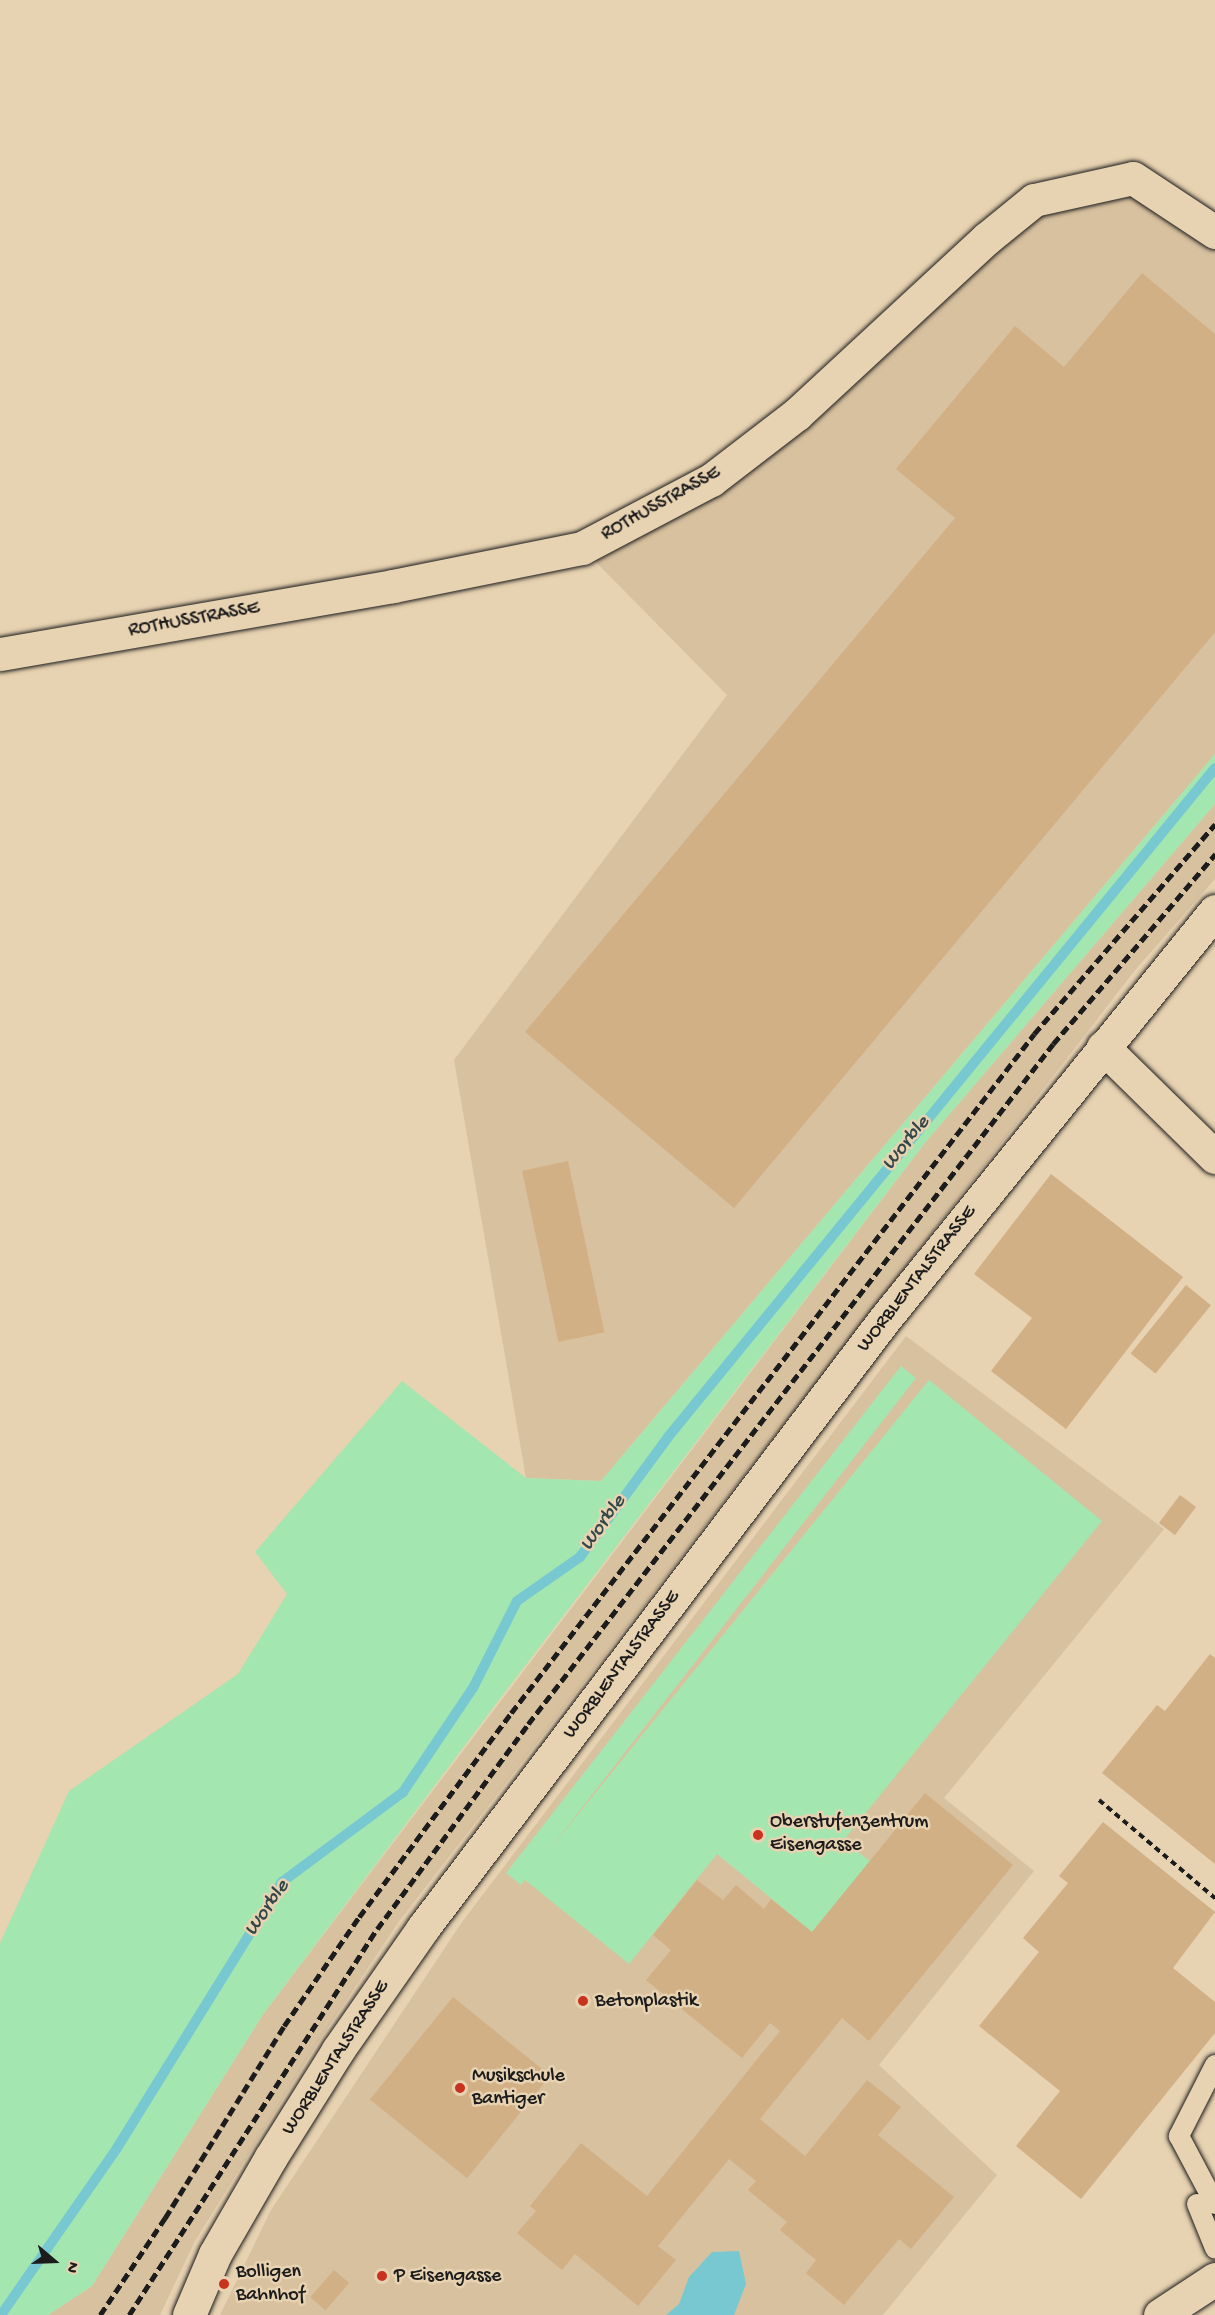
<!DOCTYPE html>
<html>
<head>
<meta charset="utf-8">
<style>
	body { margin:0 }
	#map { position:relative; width:1215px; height:2315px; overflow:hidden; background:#e7d2b1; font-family:"Gochi Hand",sans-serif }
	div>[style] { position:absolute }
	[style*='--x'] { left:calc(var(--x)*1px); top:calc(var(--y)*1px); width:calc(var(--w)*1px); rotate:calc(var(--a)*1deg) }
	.built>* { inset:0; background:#d8c19f }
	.green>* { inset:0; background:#a4e6b0 }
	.water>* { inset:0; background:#78c8d2 }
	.stream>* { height:10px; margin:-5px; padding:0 5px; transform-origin:5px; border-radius:5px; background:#78c8d2 }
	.building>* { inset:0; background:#d1b085; transform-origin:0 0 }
	.path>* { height:4px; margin-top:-2px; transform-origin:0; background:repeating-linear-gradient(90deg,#1c1c1c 0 6px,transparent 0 10.5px) }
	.roads { filter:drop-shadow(0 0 2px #1c1c1c) drop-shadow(0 0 2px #1c1c1c) }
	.lane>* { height:20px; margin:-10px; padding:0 10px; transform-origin:10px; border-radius:10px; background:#e7d2b1 }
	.street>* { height:33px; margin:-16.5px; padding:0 16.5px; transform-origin:16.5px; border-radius:16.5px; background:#e7d2b1 }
	.secondary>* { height:33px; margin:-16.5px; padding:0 16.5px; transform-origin:16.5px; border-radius:16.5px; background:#e7d2b1 }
	.rail>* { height:4.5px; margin-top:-2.25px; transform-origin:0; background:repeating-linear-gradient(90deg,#1c1c1c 0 9px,transparent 0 13.5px) }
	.dots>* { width:16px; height:16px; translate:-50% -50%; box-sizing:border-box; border:3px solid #e7d2b1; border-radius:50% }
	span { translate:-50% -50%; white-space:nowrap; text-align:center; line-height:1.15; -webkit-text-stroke:5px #e7d2b1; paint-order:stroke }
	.street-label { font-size:20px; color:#1c1c1c }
	.poi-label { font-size:20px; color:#1c1c1c }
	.left { translate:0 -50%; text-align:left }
	.water-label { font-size:21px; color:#33474a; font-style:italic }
	.north { position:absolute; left:24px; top:2231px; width:60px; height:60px; -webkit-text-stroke:4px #e7d2b1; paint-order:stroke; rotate:109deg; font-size:16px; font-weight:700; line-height:24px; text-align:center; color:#1c1c1c }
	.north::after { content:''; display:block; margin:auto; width:21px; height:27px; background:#1c1c1c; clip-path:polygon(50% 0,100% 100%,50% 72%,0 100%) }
</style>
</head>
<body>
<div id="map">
	<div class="built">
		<div style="clip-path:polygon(1133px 178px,1215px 232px,1215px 754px,601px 1481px,526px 1478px,454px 1060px,727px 695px,582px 548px,711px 480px,1034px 200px)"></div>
		<div style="clip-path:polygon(1215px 804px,1215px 879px,1136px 969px,400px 1920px,315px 2047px,195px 2241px,160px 2315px,48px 2315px,92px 2286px,264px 2013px,924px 1144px)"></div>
		<div style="clip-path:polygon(906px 1336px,1164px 1529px,944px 1798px,1034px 1871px,879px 2065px,997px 2175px,883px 2315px,220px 2315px,271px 2210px,462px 1922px)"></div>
	</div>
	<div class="green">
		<div style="clip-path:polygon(1215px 754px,1215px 804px,924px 1144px,499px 1700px,264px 2013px,92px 2286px,48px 2315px,0 2315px,0 1943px,69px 1791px,238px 1674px,287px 1594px,255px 1552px,402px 1381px,526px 1478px,601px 1481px)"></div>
		<div style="clip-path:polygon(901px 1366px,916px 1378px,546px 1854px,929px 1380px,1102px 1521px,843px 1841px,870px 1861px,812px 1932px,717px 1854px,629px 1964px,525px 1880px,521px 1885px,506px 1873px)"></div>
	</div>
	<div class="water">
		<div style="clip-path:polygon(739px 2251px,746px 2284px,734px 2315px,666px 2315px,679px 2304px,689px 2277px,712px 2252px)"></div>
	</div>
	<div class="stream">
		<div style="--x:1;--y:2315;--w:203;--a:-55.2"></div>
		<div style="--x:117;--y:2148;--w:313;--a:-58.2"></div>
		<div style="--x:282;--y:1882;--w:151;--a:-36.6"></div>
		<div style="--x:403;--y:1792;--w:125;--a:-56.1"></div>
		<div style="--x:473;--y:1688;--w:97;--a:-63.2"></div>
		<div style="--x:517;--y:1601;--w:77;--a:-34.9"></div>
		<div style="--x:580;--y:1557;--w:149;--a:-53.7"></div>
		<div style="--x:668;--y:1437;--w:864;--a:-50.73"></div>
	</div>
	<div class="building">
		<div style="clip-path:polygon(1142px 273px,1215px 334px,1215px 632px,734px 1208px,525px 1032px,955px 518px,896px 469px,1015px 326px,1064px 367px)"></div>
		<div style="left:568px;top:1161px;width:175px;height:47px;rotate:78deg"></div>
		<div style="clip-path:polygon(1051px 1174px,1183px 1277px,1066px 1429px,991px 1371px,1032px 1318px,974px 1274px)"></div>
		<div style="left:1186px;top:1285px;width:32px;height:88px;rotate:39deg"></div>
		<div style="left:1180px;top:1495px;width:20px;height:35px;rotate:37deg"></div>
		<div style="clip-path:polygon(1210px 1654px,1215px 1658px,1215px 1864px,1102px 1773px,1157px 1705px,1165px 1711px)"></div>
		<div style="clip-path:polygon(925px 1793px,1013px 1865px,869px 2041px,842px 2018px,760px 2119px,805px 2156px,867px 2080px,901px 2107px,878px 2135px,954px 2197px,911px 2249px,899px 2239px,844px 2305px,806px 2273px,816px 2260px,780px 2230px,787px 2222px,748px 2190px,756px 2181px,729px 2159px,658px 2246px,676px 2260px,638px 2306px,575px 2254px,562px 2270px,517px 2233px,536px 2211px,530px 2206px,581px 2143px,647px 2196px,780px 2031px,770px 2023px,742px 2058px,646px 1980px,671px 1950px,653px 1935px,697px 1880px,723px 1900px,736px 1885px,764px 1909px,771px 1899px,812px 1932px)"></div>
		<div style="clip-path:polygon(1103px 1822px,1215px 1912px,1173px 1968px,1215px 2002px,1215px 2033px,1081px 2199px,1016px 2146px,1060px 2091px,979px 2026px,1039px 1952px,1023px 1938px,1068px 1883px,1059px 1876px)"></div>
		<div style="left:453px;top:1997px;width:125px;height:132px;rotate:39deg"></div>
		<div style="left:334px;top:2270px;width:20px;height:36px;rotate:41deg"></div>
	</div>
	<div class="path">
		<div style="--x:1099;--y:1800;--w:152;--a:40.2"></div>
	</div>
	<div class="roads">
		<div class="lane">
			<div style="--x:1215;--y:2065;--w:80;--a:116.9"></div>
			<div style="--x:1179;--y:2136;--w:77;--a:62.1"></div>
			<div style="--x:1197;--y:2204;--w:48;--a:67.8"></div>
		</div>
		<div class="street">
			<div style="--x:0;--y:654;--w:399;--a:-9.8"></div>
			<div style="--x:393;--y:586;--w:193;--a:-11.4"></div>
			<div style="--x:582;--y:548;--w:146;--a:-27.8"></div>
			<div style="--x:711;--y:480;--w:108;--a:-37.5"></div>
			<div style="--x:797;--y:414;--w:258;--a:-42.8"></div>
			<div style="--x:986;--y:239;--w:62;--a:-39.1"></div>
			<div style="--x:1034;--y:200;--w:101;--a:-12.5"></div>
			<div style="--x:1133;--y:178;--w:98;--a:33.4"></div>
			<div style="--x:1103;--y:1047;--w:157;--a:44.5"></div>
			<div style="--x:1160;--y:2315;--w:66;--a:-33.2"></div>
		</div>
		<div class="secondary">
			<div style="--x:189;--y:2315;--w:66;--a:-66.9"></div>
			<div style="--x:215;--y:2254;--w:112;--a:-60"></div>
			<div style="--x:271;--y:2157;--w:126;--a:-57.9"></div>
			<div style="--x:338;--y:2050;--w:149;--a:-55.1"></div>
			<div style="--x:423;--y:1928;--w:763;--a:-52.83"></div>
			<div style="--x:884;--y:1320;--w:526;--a:-51.02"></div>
		</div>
	</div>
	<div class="rail">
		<div style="--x:100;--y:2315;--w:117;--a:-56.2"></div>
		<div style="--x:165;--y:2218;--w:226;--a:-58.2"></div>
		<div style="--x:284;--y:2026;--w:132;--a:-55.5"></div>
		<div style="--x:359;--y:1917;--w:254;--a:-53.3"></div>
		<div style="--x:511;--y:1713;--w:857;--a:-52.39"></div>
		<div style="--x:1034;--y:1034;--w:277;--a:-49.2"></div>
		<div style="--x:129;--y:2315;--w:459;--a:-57.3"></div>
		<div style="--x:377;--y:1929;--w:255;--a:-53.6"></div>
		<div style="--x:528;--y:1724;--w:859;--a:-52.33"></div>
		<div style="--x:1053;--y:1044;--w:250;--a:-49.5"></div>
	</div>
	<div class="dots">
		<div style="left:758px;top:1835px;background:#c8321e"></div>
		<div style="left:583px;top:2001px;background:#c8321e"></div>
		<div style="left:460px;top:2088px;background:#c8321e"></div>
		<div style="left:382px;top:2276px;background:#c8321e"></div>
		<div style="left:224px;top:2284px;background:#c8321e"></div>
	</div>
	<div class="street-label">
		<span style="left:661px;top:504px;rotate:-29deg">ROTHUSSTRASSE</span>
		<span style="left:194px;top:620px;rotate:-10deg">ROTHUSSTRASSE</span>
		<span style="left:917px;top:1279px;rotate:-52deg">WORBLENTALSTRASSE</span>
		<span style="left:622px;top:1665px;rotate:-53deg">WORBLENTALSTRASSE</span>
		<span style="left:336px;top:2058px;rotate:-57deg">WORBLENTALSTRASSE</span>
	</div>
	<div class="poi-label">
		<span class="left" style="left:770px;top:1834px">Oberstufenzentrum<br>Eisengasse</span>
		<span class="left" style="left:595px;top:2001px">Betonplastik</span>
		<span class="left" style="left:472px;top:2088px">Musikschule<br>Bantiger</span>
		<span class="left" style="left:236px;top:2284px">Bolligen<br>Bahnhof</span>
		<span class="left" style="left:394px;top:2276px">P Eisengasse</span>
	</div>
	<div class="water-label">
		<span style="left:907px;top:1144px;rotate:-51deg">Worble</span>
		<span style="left:604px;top:1524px;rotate:-54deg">Worble</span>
		<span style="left:268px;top:1909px;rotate:-55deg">Worble</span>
	</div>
	<div class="north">N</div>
</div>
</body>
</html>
